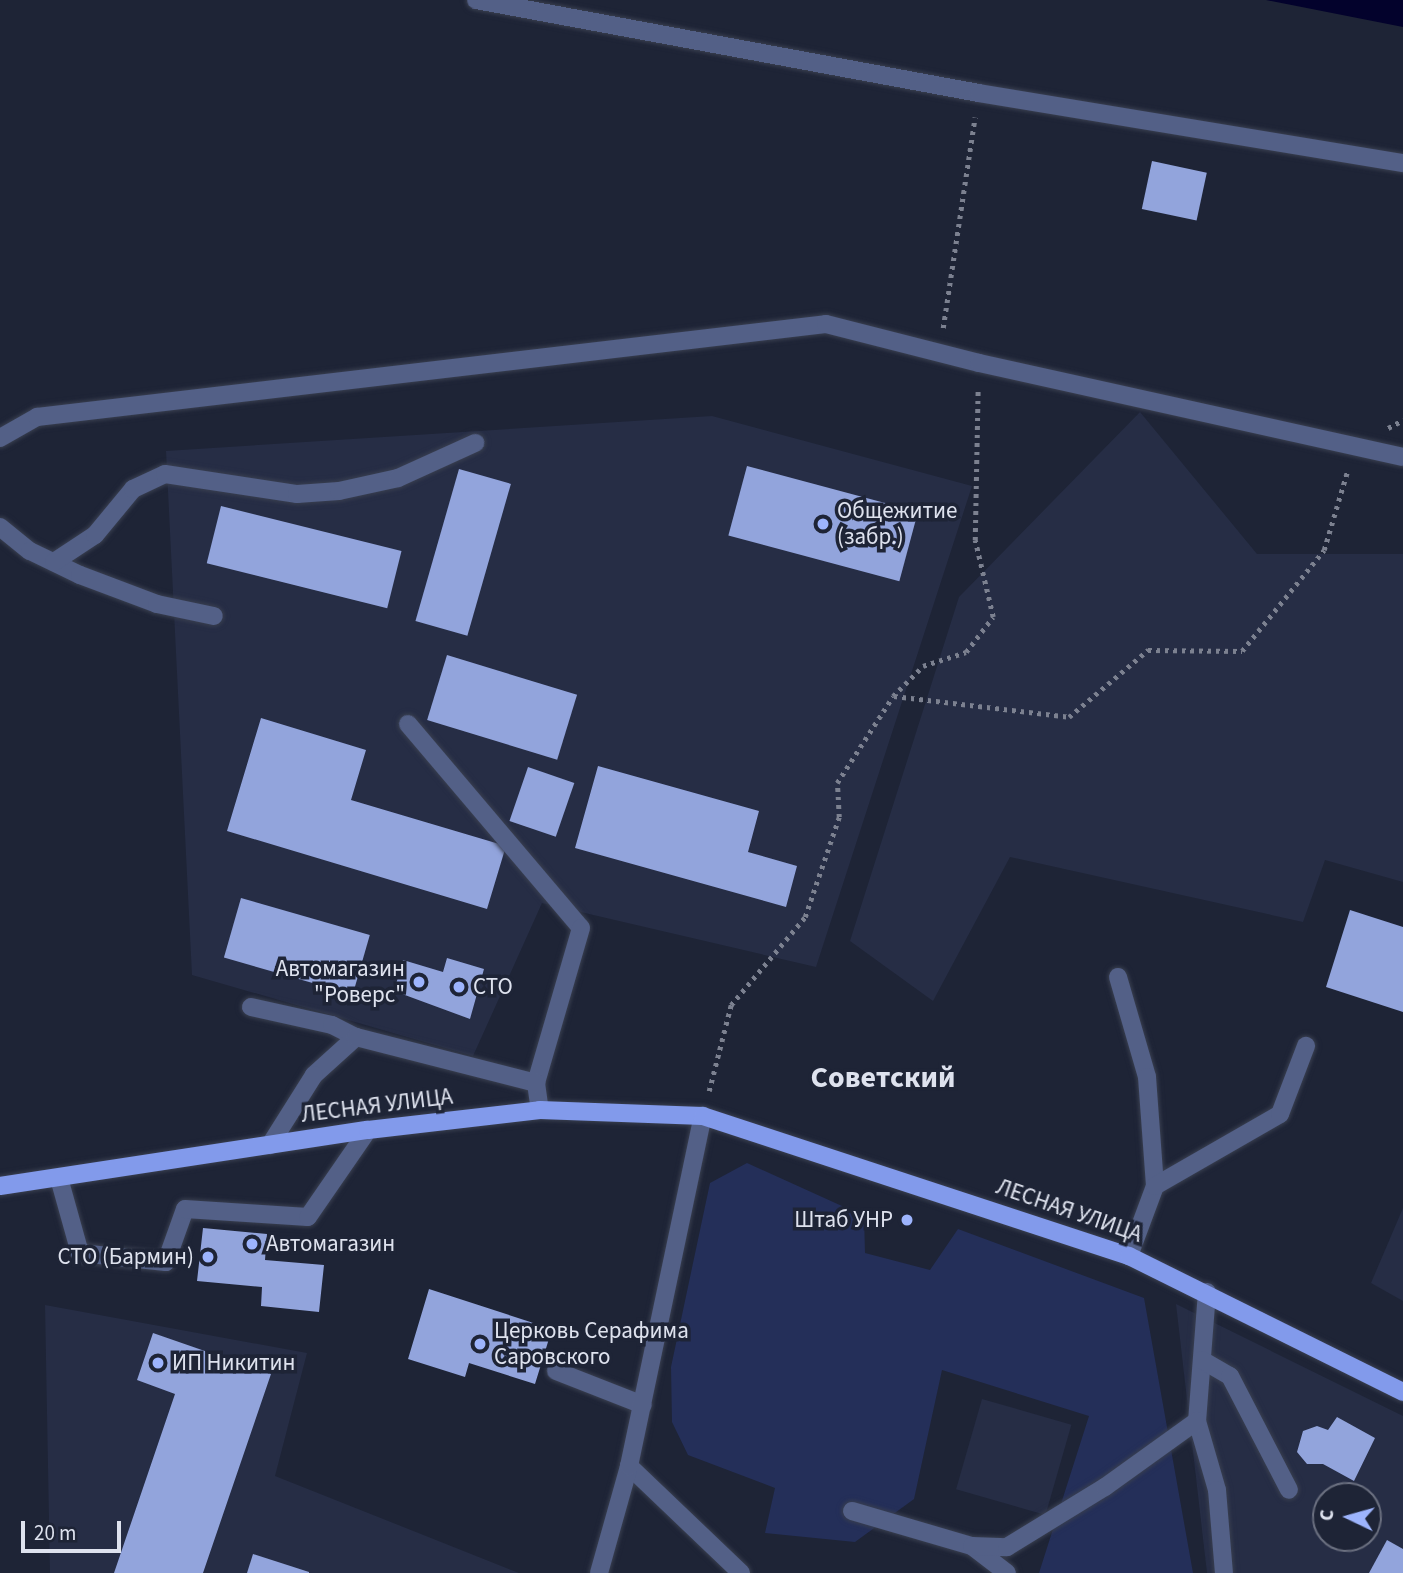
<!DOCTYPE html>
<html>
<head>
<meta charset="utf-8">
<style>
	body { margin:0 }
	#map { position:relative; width:1403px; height:1573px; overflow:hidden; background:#1e2436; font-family:"Source Sans 3",sans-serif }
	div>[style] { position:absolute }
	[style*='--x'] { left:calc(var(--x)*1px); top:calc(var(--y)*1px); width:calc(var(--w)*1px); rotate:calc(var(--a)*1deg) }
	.built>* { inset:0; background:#262d45; transform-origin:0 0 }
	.green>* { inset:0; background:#242f59 }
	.water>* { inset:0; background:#03022c }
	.building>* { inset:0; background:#92a4dc; transform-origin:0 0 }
	.path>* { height:4.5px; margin-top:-2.25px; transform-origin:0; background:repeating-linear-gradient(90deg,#7c8190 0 3.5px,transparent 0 8.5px) }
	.roads { filter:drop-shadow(0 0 2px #393f50) drop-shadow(0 0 2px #393f50) }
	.minor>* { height:18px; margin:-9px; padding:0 9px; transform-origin:9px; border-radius:9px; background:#536087 }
	.major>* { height:18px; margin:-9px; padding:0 9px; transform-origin:9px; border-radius:9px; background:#829aeb }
	.dots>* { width:19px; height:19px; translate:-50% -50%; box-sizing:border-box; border:4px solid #1e2436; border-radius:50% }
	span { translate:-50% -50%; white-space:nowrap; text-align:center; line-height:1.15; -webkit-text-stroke:7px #1e2436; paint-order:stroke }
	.poi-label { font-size:23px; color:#dee2ee }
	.left { translate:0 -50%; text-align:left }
	.right { translate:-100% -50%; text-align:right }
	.street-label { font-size:23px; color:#dee2ee }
	.district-label { font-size:30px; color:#dee2ee; font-weight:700 }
	.north { position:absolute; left:1312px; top:1482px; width:70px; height:70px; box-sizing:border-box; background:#1e2436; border:2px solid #6b7080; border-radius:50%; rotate:275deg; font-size:19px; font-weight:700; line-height:28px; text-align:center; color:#dee2ee }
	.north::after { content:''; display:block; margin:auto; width:24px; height:32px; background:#9db4fd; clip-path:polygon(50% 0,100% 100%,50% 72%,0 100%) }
	.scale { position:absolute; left:21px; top:1521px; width:100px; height:32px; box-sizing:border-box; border:4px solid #dee2ee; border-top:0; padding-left:9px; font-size:21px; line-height:24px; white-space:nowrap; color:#dee2ee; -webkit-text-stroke:5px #1e2436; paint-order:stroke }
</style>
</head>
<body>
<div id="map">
	<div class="built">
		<div style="clip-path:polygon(1140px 412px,1257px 554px,1403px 554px,1403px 882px,1325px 860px,1303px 922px,1010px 857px,933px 1001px,850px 941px,959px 597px)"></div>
		<div style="clip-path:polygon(712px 416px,972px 486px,816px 967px,542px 903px,473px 1056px,192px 975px,166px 451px)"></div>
		<div style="clip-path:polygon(1403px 1208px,1403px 1301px,1371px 1283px)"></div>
		<div style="clip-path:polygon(evenodd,1176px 1304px,1403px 1416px,1403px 1573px,1207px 1573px,1176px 1304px,1326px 1496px,1368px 1496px,1368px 1538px,1326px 1538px,1326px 1496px)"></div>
		<div style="clip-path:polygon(45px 1305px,307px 1353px,275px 1476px,519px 1573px,50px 1573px)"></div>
		<div style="left:982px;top:1399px;width:93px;height:94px;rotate:16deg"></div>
	</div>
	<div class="green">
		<div style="clip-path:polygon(747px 1163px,864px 1216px,865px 1253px,930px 1270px,958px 1229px,1144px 1298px,1193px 1573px,1039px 1573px,1089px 1416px,942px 1370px,914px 1499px,855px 1542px,765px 1533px,775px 1488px,688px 1455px,672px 1422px,671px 1367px,710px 1183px)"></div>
	</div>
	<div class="water">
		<div style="clip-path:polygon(1266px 0,1403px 0,1403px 27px)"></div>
	</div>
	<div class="building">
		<div style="left:1152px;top:161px;width:56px;height:49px;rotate:12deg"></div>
		<div style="left:747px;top:466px;width:177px;height:72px;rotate:15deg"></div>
		<div style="left:459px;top:469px;width:54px;height:158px;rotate:16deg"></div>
		<div style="left:221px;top:506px;width:186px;height:59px;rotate:14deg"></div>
		<div style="left:447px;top:655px;width:136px;height:68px;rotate:17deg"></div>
		<div style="clip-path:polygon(261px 718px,366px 750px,351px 800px,506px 846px,487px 909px,227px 831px)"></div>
		<div style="clip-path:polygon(598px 766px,759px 811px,748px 852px,797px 866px,786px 907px,575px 848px)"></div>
		<div style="left:528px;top:767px;width:49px;height:57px;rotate:19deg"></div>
		<div style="left:241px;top:898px;width:134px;height:62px;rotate:16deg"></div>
		<div style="clip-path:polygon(1350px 910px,1403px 927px,1403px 1012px,1326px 987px)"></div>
		<div style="clip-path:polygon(447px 958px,484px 969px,470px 1019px,394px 991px,403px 960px,443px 972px)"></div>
		<div style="clip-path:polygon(203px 1228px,267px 1234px,265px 1260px,324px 1265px,319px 1312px,261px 1306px,262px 1287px,197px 1281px)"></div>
		<div style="clip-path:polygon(429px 1289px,552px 1329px,535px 1384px,469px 1363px,465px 1377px,408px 1359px)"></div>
		<div style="clip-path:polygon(153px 1333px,271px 1374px,203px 1573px,114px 1573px,175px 1394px,137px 1380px)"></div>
		<div style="clip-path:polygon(1337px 1417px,1375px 1438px,1354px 1481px,1323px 1464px,1307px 1464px,1297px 1452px,1303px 1431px,1317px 1426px,1328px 1430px)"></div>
		<div style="clip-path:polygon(1387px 1540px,1403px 1549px,1403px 1573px,1369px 1573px)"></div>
		<div style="clip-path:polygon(253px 1554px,309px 1572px,309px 1573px,247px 1573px)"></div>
	</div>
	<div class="path">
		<div style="--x:943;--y:328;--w:213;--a:-81.4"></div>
		<div style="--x:1388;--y:428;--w:17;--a:-28"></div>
		<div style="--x:894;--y:696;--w:176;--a:6.8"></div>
		<div style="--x:1069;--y:717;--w:104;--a:-40.3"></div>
		<div style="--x:1148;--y:650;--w:94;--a:0.6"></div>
		<div style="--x:1242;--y:651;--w:130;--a:-50.9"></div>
		<div style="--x:1324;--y:550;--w:84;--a:-73.5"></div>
		<div style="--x:709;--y:1091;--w:89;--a:-75.7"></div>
		<div style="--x:731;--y:1005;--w:115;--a:-49.9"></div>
		<div style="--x:805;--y:917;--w:106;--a:-71.2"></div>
		<div style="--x:839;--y:817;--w:34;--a:-93"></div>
		<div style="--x:837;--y:783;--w:103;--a:-57.2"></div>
		<div style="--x:893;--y:696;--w:42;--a:-45"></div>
		<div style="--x:923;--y:666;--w:45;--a:-18"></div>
		<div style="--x:966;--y:652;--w:44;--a:-52.4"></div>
		<div style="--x:993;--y:617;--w:79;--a:-103.2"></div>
		<div style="--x:975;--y:540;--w:152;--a:-88.9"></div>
	</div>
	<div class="roads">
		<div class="minor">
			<div style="--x:476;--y:0;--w:512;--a:10.48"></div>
			<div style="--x:979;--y:93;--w:430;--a:9.4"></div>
			<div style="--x:0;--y:438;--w:43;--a:-29.6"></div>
			<div style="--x:37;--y:417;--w:794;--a:-6.72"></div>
			<div style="--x:826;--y:324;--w:158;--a:14.3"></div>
			<div style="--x:979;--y:363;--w:434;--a:12.5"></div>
			<div style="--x:0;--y:527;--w:38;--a:39"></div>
			<div style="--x:30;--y:551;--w:55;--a:25.6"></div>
			<div style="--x:80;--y:575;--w:82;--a:20.6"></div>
			<div style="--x:157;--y:604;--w:58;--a:11.9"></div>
			<div style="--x:54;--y:562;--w:49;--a:-33.4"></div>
			<div style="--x:95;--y:535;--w:60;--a:-50.4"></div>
			<div style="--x:133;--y:489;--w:35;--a:-25"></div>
			<div style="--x:165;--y:474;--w:134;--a:8.6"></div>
			<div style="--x:297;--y:494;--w:42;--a:-4.1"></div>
			<div style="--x:339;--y:491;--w:60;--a:-12.4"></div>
			<div style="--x:398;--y:478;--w:85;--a:-24.4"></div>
			<div style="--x:408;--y:724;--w:267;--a:49.7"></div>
			<div style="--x:581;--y:928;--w:161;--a:106.2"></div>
			<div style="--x:536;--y:1083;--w:27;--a:82"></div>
			<div style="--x:1118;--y:977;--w:104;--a:73.8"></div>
			<div style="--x:1147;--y:1077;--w:109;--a:85.8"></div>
			<div style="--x:1155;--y:1186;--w:75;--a:110.4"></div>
			<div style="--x:251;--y:1007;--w:83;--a:12.5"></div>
			<div style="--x:332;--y:1025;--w:27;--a:27"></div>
			<div style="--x:356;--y:1037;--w:57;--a:137.9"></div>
			<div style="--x:314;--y:1075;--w:83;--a:122.2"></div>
			<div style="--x:356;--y:1037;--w:186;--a:14.3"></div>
			<div style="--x:59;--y:1178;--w:78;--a:74.4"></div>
			<div style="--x:80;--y:1253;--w:86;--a:6"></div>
			<div style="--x:166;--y:1262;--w:56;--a:-70.3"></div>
			<div style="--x:185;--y:1209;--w:123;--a:3.7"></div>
			<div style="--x:308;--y:1217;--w:106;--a:-55.4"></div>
			<div style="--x:1155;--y:1186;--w:144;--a:-29.9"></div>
			<div style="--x:1280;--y:1114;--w:73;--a:-69.1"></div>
			<div style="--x:1207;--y:1292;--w:129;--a:94.4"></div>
			<div style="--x:1197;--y:1421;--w:72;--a:73.8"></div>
			<div style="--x:1217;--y:1490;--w:83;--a:85.2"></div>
			<div style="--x:1202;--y:1360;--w:32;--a:30"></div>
			<div style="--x:1230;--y:1376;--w:128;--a:62.6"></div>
			<div style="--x:556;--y:1371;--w:93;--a:21.3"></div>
			<div style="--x:629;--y:1466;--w:155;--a:43.7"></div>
			<div style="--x:852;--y:1511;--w:125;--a:16.3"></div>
			<div style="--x:972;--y:1546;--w:44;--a:37.6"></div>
			<div style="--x:972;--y:1546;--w:35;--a:2"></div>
			<div style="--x:1007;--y:1547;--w:115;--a:-31.5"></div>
			<div style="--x:1105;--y:1487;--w:113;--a:-35.7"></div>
			<div style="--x:599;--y:1573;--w:111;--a:-74.3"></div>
			<div style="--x:629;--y:1466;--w:358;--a:-78.1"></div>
		</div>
		<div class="major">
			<div style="--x:0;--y:1186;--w:372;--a:-8.7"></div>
			<div style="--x:368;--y:1130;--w:173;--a:-6.6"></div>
			<div style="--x:540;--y:1110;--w:163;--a:2.1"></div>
			<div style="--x:703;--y:1116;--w:448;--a:18.2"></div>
			<div style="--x:1129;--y:1256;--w:306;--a:26.4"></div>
		</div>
	</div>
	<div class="dots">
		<div style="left:823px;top:524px;background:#9db4fd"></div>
		<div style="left:419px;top:982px;background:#9db4fd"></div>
		<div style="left:459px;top:987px;background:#9db4fd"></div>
		<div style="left:907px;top:1220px;background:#9db4fd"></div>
		<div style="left:252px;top:1244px;background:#9db4fd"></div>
		<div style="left:208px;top:1257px;background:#9db4fd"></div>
		<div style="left:480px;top:1344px;background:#9db4fd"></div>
		<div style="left:158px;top:1363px;background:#9db4fd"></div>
	</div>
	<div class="poi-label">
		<span class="left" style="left:837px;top:524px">Общежитие<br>(забр.)</span>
		<span class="right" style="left:405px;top:982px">Автомагазин<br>"Роверс"</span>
		<span class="left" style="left:473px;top:987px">СТО</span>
		<span class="right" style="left:893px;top:1220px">Штаб УНР</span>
		<span class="left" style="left:266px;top:1244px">Автомагазин</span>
		<span class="right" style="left:194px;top:1257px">СТО (Бармин)</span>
		<span class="left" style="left:494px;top:1344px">Церковь Серафима<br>Саровского</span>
		<span class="left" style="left:172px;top:1363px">ИП Никитин</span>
	</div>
	<div class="street-label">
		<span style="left:377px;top:1106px;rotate:-7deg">ЛЕСНАЯ УЛИЦА</span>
		<span style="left:1069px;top:1211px;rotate:19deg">ЛЕСНАЯ УЛИЦА</span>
	</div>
	<div class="district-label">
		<span style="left:883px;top:1078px">Советский</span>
	</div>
	<div class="north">С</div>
	<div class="scale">20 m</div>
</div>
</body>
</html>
